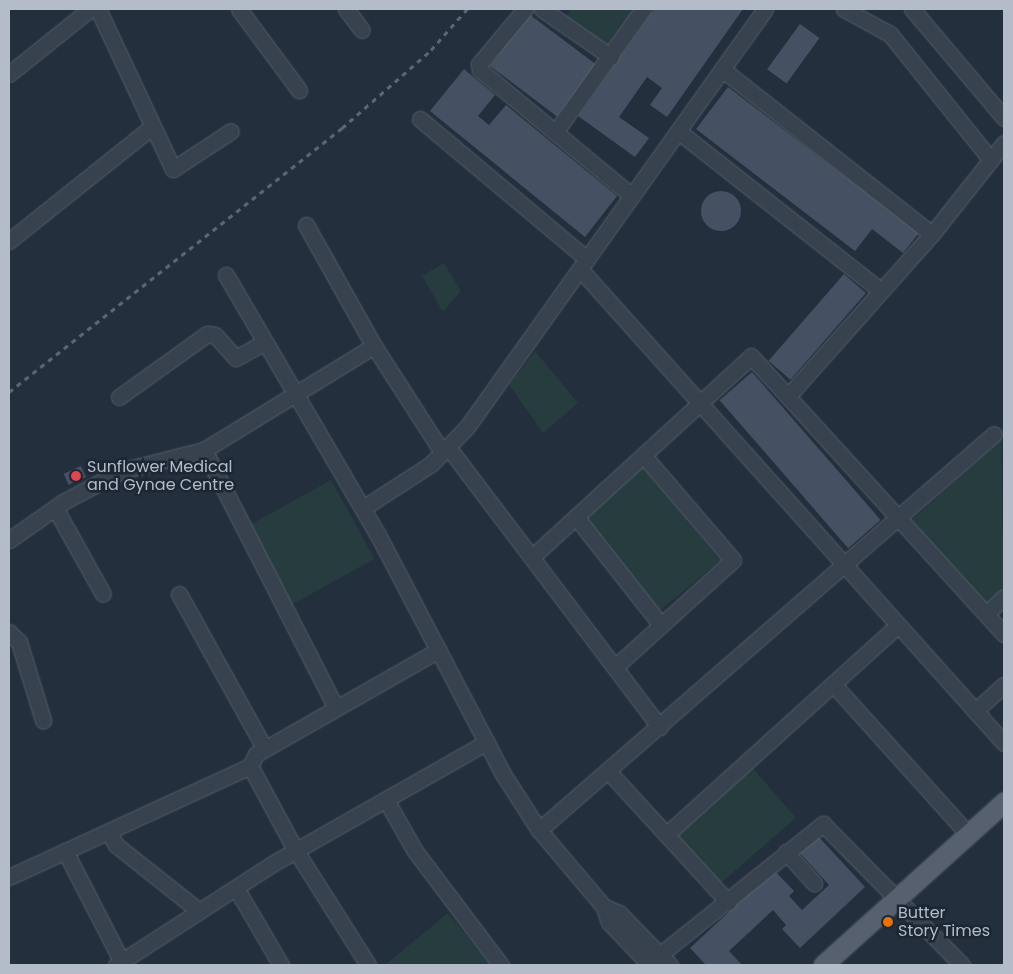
<!DOCTYPE html>
<html>
<head>
<meta charset="utf-8">
<style>
	body { margin:0 }
	#map { position:relative; width:1013px; height:974px; overflow:hidden; background:#242f3e; font-family:Poppins,sans-serif }
	div>[style] { position:absolute }
	[style*='--x'] { left:calc(var(--x)*1px); top:calc(var(--y)*1px); width:calc(var(--w)*1px); rotate:calc(var(--a)*1deg) }
	.green>* { inset:0; background:#263c3f; transform-origin:0 0 }
	.building>* { inset:0; background:#455162; transform-origin:0 0 }
	.round { border-radius:50% }
	.roads { filter:drop-shadow(0 0 1px #565f6c) drop-shadow(0 0 1px #565f6c) }
	.minor>* { height:15px; margin:-7.5px; padding:0 7.5px; transform-origin:7.5px; border-radius:7.5px; background:#38414e }
	.major>* { height:19px; margin:-9.5px; padding:0 9.5px; transform-origin:9.5px; border-radius:9.5px; background:#56606e }
	.rail>* { height:3px; margin-top:-1.5px; transform-origin:0; background:repeating-linear-gradient(90deg,#5a6575 0 5px,transparent 0 10px) }
	.dots>* { width:14px; height:14px; translate:-50% -50%; box-sizing:border-box; border:2px solid #1d2633; border-radius:50% }
	span { translate:-50% -50%; white-space:nowrap; text-align:center; line-height:1.15; -webkit-text-stroke:5px #1d2633; paint-order:stroke }
	.poi-label { font-size:16px; color:#b4bcc9 }
	.left { translate:0 -50%; text-align:left }
	.frame { position:absolute; inset:0; border:10px solid #b4bcc9; pointer-events:none }
</style>
</head>
<body>
<div id="map">
	<div class="green">
		<div style="clip-path:polygon(571px 9px,634px 9px,605px 49px,564px 20px)"></div>
		<div style="clip-path:polygon(444px 263px,461px 291px,443px 312px,422px 276px)"></div>
		<div style="clip-path:polygon(535px 351px,578px 403px,543px 433px,509px 385px)"></div>
		<div style="clip-path:polygon(1001px 439px,1004px 588px,987px 604px,911px 521px)"></div>
		<div style="left:643px;top:467px;width:121px;height:79px;rotate:50deg"></div>
		<div style="left:331px;top:480px;width:90px;height:95px;rotate:61deg"></div>
		<div style="left:750px;top:765px;width:70px;height:105px;rotate:49deg"></div>
		<div style="clip-path:polygon(448px 913px,491px 965px,385px 965px)"></div>
	</div>
	<div class="building">
		<div style="clip-path:polygon(654px 9px,743px 9px,667px 117px,650px 105px,662px 88px,647px 77px,619px 117px,649px 138px,635px 157px,578px 116px)"></div>
		<div style="left:529px;top:14px;width:84px;height:65px;rotate:37deg"></div>
		<div style="left:800px;top:24px;width:24px;height:56px;rotate:36deg"></div>
		<div style="clip-path:polygon(464px 69px,495px 95px,478px 116px,489px 125px,506px 105px,617px 196px,585px 237px,430px 111px)"></div>
		<div style="clip-path:polygon(728px 87px,919px 233px,903px 253px,872px 229px,855px 251px,696px 129px)"></div>
		<div class="round" style="left:701px;top:191px;width:40px;height:40px"></div>
		<div style="left:844px;top:274px;width:29px;height:115px;rotate:41deg"></div>
		<div style="left:752px;top:372px;width:196px;height:43px;rotate:49deg"></div>
		<div style="left:81px;top:466px;width:12px;height:19px;rotate:66deg"></div>
		<div style="clip-path:polygon(817px 835px,865px 887px,800px 948px,782px 929px,786px 925px,773px 910px,729px 951px,742px 965px,706px 965px,690px 948px,774px 870px,794px 891px,789px 896px,802px 910px,829px 885px,799px 852px)"></div>
	</div>
	<div class="roads">
		<div class="minor">
			<div style="--x:98;--y:9;--w:177;--a:64.9"></div>
			<div style="--x:173;--y:169;--w:69;--a:-33.2"></div>
			<div style="--x:239;--y:9;--w:101;--a:53.5"></div>
			<div style="--x:346;--y:9;--w:26;--a:53"></div>
			<div style="--x:525;--y:9;--w:72;--a:129.9"></div>
			<div style="--x:479;--y:64;--w:6;--a:81"></div>
			<div style="--x:480;--y:70;--w:197;--a:39.7"></div>
			<div style="--x:542;--y:9;--w:84;--a:34.8"></div>
			<div style="--x:844;--y:9;--w:52;--a:28.5"></div>
			<div style="--x:890;--y:34;--w:161;--a:51.3"></div>
			<div style="--x:912;--y:9;--w:143;--a:49.8"></div>
			<div style="--x:722;--y:69;--w:267;--a:38.2"></div>
			<div style="--x:9;--y:74;--w:104;--a:-38.7"></div>
			<div style="--x:420;--y:119;--w:218;--a:40"></div>
			<div style="--x:556;--y:131;--w:150;--a:-54.5"></div>
			<div style="--x:678;--y:131;--w:258;--a:38.2"></div>
			<div style="--x:306;--y:225;--w:139;--a:60.7"></div>
			<div style="--x:374;--y:346;--w:126;--a:57.3"></div>
			<div style="--x:9;--y:241;--w:184;--a:-38.6"></div>
			<div style="--x:580;--y:269;--w:636;--a:48.19"></div>
			<div style="--x:226;--y:275;--w:301;--a:59.7"></div>
			<div style="--x:378;--y:535;--w:270;--a:62.4"></div>
			<div style="--x:503;--y:774;--w:67;--a:57.3"></div>
			<div style="--x:539;--y:830;--w:101;--a:49.8"></div>
			<div style="--x:604;--y:907;--w:16;--a:72"></div>
			<div style="--x:609;--y:922;--w:59;--a:46.4"></div>
			<div style="--x:788;--y:396;--w:217;--a:-48.4"></div>
			<div style="--x:932;--y:234;--w:116;--a:-51.6"></div>
			<div style="--x:119;--y:397;--w:108;--a:-35.6"></div>
			<div style="--x:207;--y:334;--w:8;--a:7"></div>
			<div style="--x:215;--y:335;--w:31;--a:48"></div>
			<div style="--x:236;--y:358;--w:33;--a:-29"></div>
			<div style="--x:448;--y:447;--w:351;--a:52.9"></div>
			<div style="--x:204;--y:450;--w:290;--a:62.9"></div>
			<div style="--x:55;--y:508;--w:98;--a:60.8"></div>
			<div style="--x:363;--y:508;--w:81;--a:-32.9"></div>
			<div style="--x:431;--y:464;--w:52;--a:-45.8"></div>
			<div style="--x:467;--y:427;--w:513;--a:-54.51"></div>
			<div style="--x:576;--y:517;--w:137;--a:51.8"></div>
			<div style="--x:9;--y:540;--w:66;--a:-35.1"></div>
			<div style="--x:63;--y:502;--w:66;--a:-28.1"></div>
			<div style="--x:121;--y:471;--w:86;--a:-14.2"></div>
			<div style="--x:204;--y:450;--w:199;--a:-31.5"></div>
			<div style="--x:532;--y:557;--w:297;--a:-42.5"></div>
			<div style="--x:751;--y:356;--w:376;--a:47.7"></div>
			<div style="--x:179;--y:594;--w:177;--a:61"></div>
			<div style="--x:986;--y:614;--w:25;--a:-43"></div>
			<div style="--x:9;--y:632;--w:14;--a:45"></div>
			<div style="--x:19;--y:642;--w:82;--a:72.9"></div>
			<div style="--x:615;--y:667;--w:159;--a:-42.2"></div>
			<div style="--x:733;--y:560;--w:138;--a:-130.6"></div>
			<div style="--x:833;--y:684;--w:202;--a:48"></div>
			<div style="--x:975;--y:711;--w:39;--a:-42"></div>
			<div style="--x:250;--y:766;--w:97;--a:61.6"></div>
			<div style="--x:296;--y:851;--w:135;--a:57.7"></div>
			<div style="--x:608;--y:771;--w:178;--a:47.5"></div>
			<div style="--x:386;--y:800;--w:59;--a:60.4"></div>
			<div style="--x:415;--y:851;--w:143;--a:53"></div>
			<div style="--x:539;--y:830;--w:603;--a:-41.03"></div>
			<div style="--x:109;--y:833;--w:14;--a:60"></div>
			<div style="--x:116;--y:845;--w:106;--a:38.5"></div>
			<div style="--x:668;--y:833;--w:310;--a:-42.1"></div>
			<div style="--x:65;--y:851;--w:125;--a:62.8"></div>
			<div style="--x:786;--y:852;--w:42;--a:47.9"></div>
			<div style="--x:9;--y:877;--w:265;--a:-24.7"></div>
			<div style="--x:250;--y:766;--w:13;--a:-63"></div>
			<div style="--x:256;--y:754;--w:210;--a:-29.7"></div>
			<div style="--x:236;--y:888;--w:89;--a:59.7"></div>
			<div style="--x:604;--y:907;--w:16;--a:22"></div>
			<div style="--x:619;--y:913;--w:73;--a:45.6"></div>
			<div style="--x:116;--y:965;--w:186;--a:-32.9"></div>
			<div style="--x:272;--y:864;--w:247;--a:-29.6"></div>
			<div style="--x:647;--y:965;--w:226;--a:-38.7"></div>
			<div style="--x:823;--y:824;--w:198;--a:45.4"></div>
		</div>
		<div class="major">
			<div style="--x:823;--y:965;--w:244;--a:-42"></div>
		</div>
	</div>
	<div class="rail">
		<div style="--x:9;--y:392;--w:425;--a:-38.4"></div>
		<div style="--x:342;--y:128;--w:118;--a:-41.2"></div>
		<div style="--x:431;--y:50;--w:55;--a:-48.7"></div>
	</div>
	<div class="dots">
		<div style="left:76px;top:476px;background:#e0444e"></div>
		<div style="left:888px;top:922px;background:#e8710a"></div>
	</div>
	<div class="poi-label">
		<span class="left" style="left:87px;top:476px">Sunflower Medical<br>and Gynae Centre</span>
		<span class="left" style="left:898px;top:922px">Butter<br>Story Times</span>
	</div>
	<div class="frame"></div>
</div>
</body>
</html>
